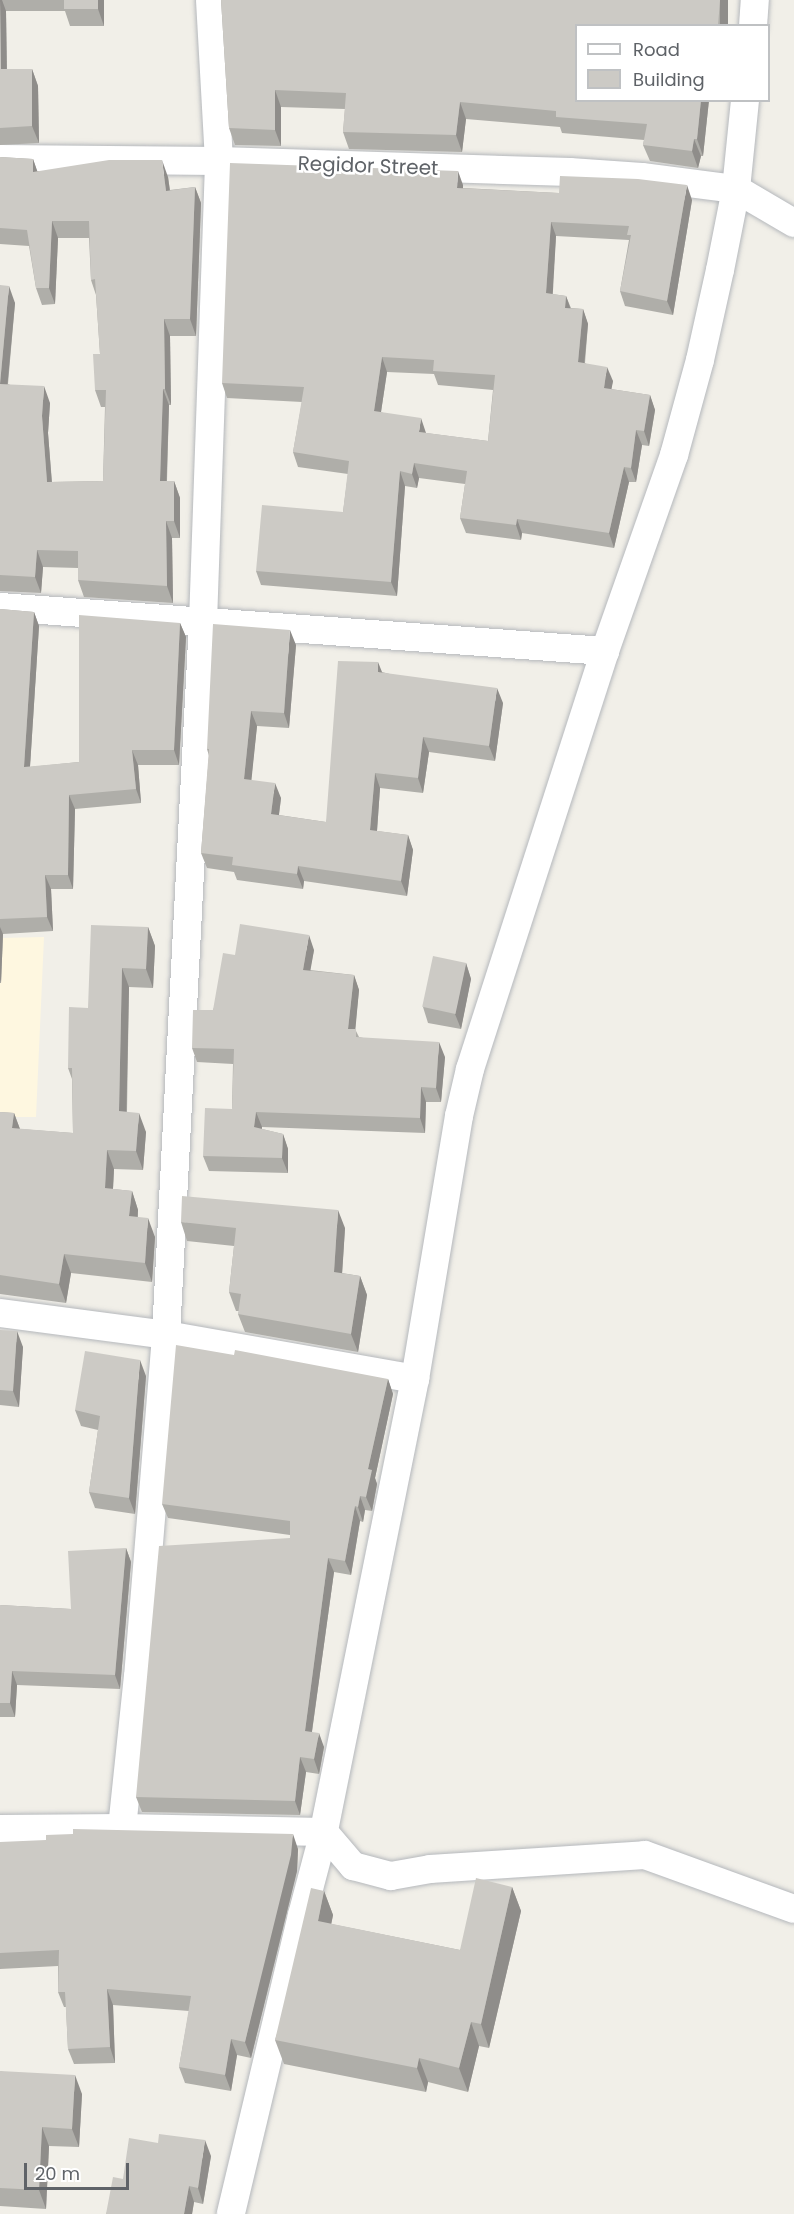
<!DOCTYPE html>
<html>
<head>
<meta charset="utf-8">
<style>
	body { margin:0 }
	#map { position:relative; width:794px; height:2214px; overflow:hidden; background:#f1efe8; font-family:Poppins,sans-serif }
	div>[style] { position:absolute }
	[style*='--x'] { left:calc(var(--x)*1px); top:calc(var(--y)*1px); width:calc(var(--w)*1px); rotate:calc(var(--a)*1deg) }
	.commercial>* { inset:0; background:#fef7e0 }
	.roads { filter:drop-shadow(0 0 2px #b5b8bc) drop-shadow(0 0 2px #b5b8bc) }
	.minor>* { height:28px; margin:-14px; padding:0 14px; transform-origin:14px; border-radius:14px; background:#fff }
	.wall>* { inset:0; background:#afaea9 }
	.shaded-wall>* { inset:0; background:#8f8d8a; transform-origin:0 0 }
	.building>* { inset:0; background:#cccac5; transform-origin:0 0 }
	span { translate:-50% -50%; white-space:nowrap; text-align:center; line-height:1.15; -webkit-text-stroke:5px #fff; paint-order:stroke }
	.street-label { font-size:20px; color:#5f6368 }
	.legend { position:absolute; left:575px; top:24px; width:195px; height:78px; box-sizing:border-box; background:#fff; border:2px solid #bfc1c3; margin:0; padding:8px 10px; list-style:none; font-size:18px; color:#5f6368 }
	.legend li { display:flex; align-items:center; gap:12px; height:30px }
	.legend b { width:30px; border:2px solid #bfc1c3 }
	.scale { position:absolute; left:24px; top:2163px; width:105px; height:27px; box-sizing:border-box; border:3px solid #5f6368; border-top:0; padding-left:8px; font-size:18px; line-height:21px; white-space:nowrap; color:#5f6368; -webkit-text-stroke:4px #fff; paint-order:stroke }
</style>
</head>
<body>
<div id="map">
	<div class="commercial">
		<div style="clip-path:polygon(44px 937px,36px 1117px,0 1117px,0 938px)"></div>
	</div>
	<div class="roads">
		<div class="minor">
			<div style="--x:753;--y:26;--w:26;--a:-86"></div>
			<div style="--x:0;--y:159;--w:219;--a:0.5"></div>
			<div style="--x:219;--y:161;--w:351;--a:1.8"></div>
			<div style="--x:570;--y:172;--w:72;--a:4"></div>
			<div style="--x:642;--y:177;--w:95;--a:7.3"></div>
			<div style="--x:736;--y:189;--w:67;--a:30.4"></div>
			<div style="--x:0;--y:607;--w:607;--a:4.16"></div>
			<div style="--x:0;--y:1313;--w:167;--a:7.5"></div>
			<div style="--x:166;--y:1335;--w:253;--a:10"></div>
			<div style="--x:415;--y:1379;--w:462;--a:101.4"></div>
			<div style="--x:324;--y:1832;--w:86;--a:104.8"></div>
			<div style="--x:302;--y:1915;--w:307;--a:103.4"></div>
			<div style="--x:415;--y:1379;--w:267;--a:-80.5"></div>
			<div style="--x:459;--y:1116;--w:48;--a:-76.8"></div>
			<div style="--x:470;--y:1069;--w:439;--a:-72.1"></div>
			<div style="--x:605;--y:651;--w:208;--a:-70.6"></div>
			<div style="--x:674;--y:455;--w:98;--a:-74.7"></div>
			<div style="--x:700;--y:360;--w:92;--a:-77.5"></div>
			<div style="--x:720;--y:270;--w:83;--a:-78.8"></div>
			<div style="--x:736;--y:189;--w:89;--a:-84.2"></div>
			<div style="--x:122;--y:1828;--w:152;--a:-84"></div>
			<div style="--x:138;--y:1677;--w:343;--a:-85.3"></div>
			<div style="--x:166;--y:1335;--w:714;--a:-87.03"></div>
			<div style="--x:203;--y:622;--w:461;--a:-88"></div>
			<div style="--x:219;--y:161;--w:161;--a:-93.2"></div>
			<div style="--x:0;--y:1829;--w:122;--a:-0.5"></div>
			<div style="--x:122;--y:1828;--w:202;--a:1.1"></div>
			<div style="--x:324;--y:1832;--w:45;--a:49.5"></div>
			<div style="--x:353;--y:1866;--w:39;--a:15"></div>
			<div style="--x:391;--y:1876;--w:40;--a:-10"></div>
			<div style="--x:430;--y:1869;--w:215;--a:-3.7"></div>
			<div style="--x:645;--y:1855;--w:158;--a:19.9"></div>
		</div>
	</div>
	<div class="wall">
		<div style="clip-path:polygon(0 0,104px 0,104px 26px,70px 26px,65px 11px,6px 11px,7px 69px,32px 69px,38px 86px,39px 143px,0 145px)"></div>
		<div style="clip-path:polygon(221px 0,728px 0,726px 26px,576px 26px,576px 100px,709px 100px,703px 156px,701px 156px,698px 168px,650px 161px,643px 145px,644px 140px,562px 133px,560px 127px,466px 119px,462px 152px,349px 149px,343px 132px,345px 109px,281px 107px,281px 146px,235px 145px,229px 128px)"></div>
		<div style="clip-path:polygon(0 157px,33px 159px,37px 171px,168px 177px,170px 190px,195px 187px,201px 203px,196px 336px,170px 336px,171px 405px,169px 405px,167px 481px,174px 481px,180px 498px,180px 538px,172px 538px,173px 603px,84px 597px,78px 580px,78px 568px,43px 567px,41px 593px,0 591px,0 285px,15px 303px,8px 384px,50px 403px,48px 433px,52px 482px,103px 481px,105px 407px,101px 407px,95px 390px,100px 354px,96px 295px,91px 280px,89px 238px,58px 238px,55px 304px,42px 305px,36px 288px,29px 246px,0 244px)"></div>
		<div style="clip-path:polygon(evenodd,463px 185px,463px 188px,692px 200px,673px 315px,625px 306px,620px 291px,629px 240px,556px 236px,552px 294px,566px 296px,571px 308px,583px 309px,588px 324px,585px 363px,613px 381px,611px 389px,650px 395px,655px 410px,649px 446px,642px 445px,636px 482px,629px 482px,614px 548px,522px 533px,521px 540px,466px 533px,460px 518px,465px 484px,419px 478px,417px 488px,405px 486px,397px 596px,261px 585px,256px 571px,343px 512px,348px 474px,298px 467px,293px 452px,302px 402px,227px 398px,222px 383px,463px 185px,387px 372px,434px 374px,438px 385px,493px 390px,488px 441px,426px 433px,381px 412px,387px 372px)"></div>
		<div style="clip-path:polygon(0 609px,34px 612px,39px 626px,30px 767px,79px 762px,180px 623px,186px 637px,179px 765px,138px 765px,141px 803px,75px 809px,73px 889px,51px 889px,53px 931px,3px 934px,1px 983px,0 983px)"></div>
		<div style="clip-path:polygon(296px 645px,289px 728px,257px 726px,251px 780px,281px 798px,279px 815px,326px 822px,382px 672px,503px 703px,495px 761px,429px 752px,423px 793px,380px 788px,377px 831px,408px 835px,413px 850px,407px 896px,304px 881px,303px 889px,237px 880px,234px 872px,207px 868px,201px 853px,209px 756px,207px 749px)"></div>
		<div style="clip-path:polygon(148px 927px,155px 946px,153px 988px,129px 987px,127px 1112px,146px 1132px,143px 1170px,114px 1169px,113px 1189px,132px 1191px,138px 1210px,138px 1217px,155px 1237px,152px 1282px,71px 1273px,66px 1303px,0 1294px,0 1112px,14px 1113px,20px 1129px,73px 1133px,72px 1079px,68px 1068px,88px 1008px)"></div>
		<div style="clip-path:polygon(314px 950px,310px 970px,354px 975px,359px 990px,355px 1029px,359px 1037px,445px 1057px,441px 1102px,426px 1102px,425px 1133px,262px 1127px,262px 1129px,283px 1134px,288px 1149px,288px 1173px,209px 1171px,203px 1156px,232px 1109px,233px 1064px,197px 1062px,192px 1048px,213px 1010px,235px 955px)"></div>
		<div style="clip-path:polygon(466px 963px,471px 979px,461px 1029px,428px 1023px,423px 1007px)"></div>
		<div style="clip-path:polygon(181px 1222px,345px 1228px,342px 1273px,360px 1276px,367px 1295px,358px 1352px,245px 1332px,238px 1314px,239px 1311px,236px 1311px,229px 1292px,234px 1246px,187px 1241px)"></div>
		<div style="clip-path:polygon(0 1330px,23px 1347px,19px 1407px,0 1405px)"></div>
		<div style="clip-path:polygon(146px 1376px,135px 1514px,95px 1508px,89px 1492px,98px 1430px,81px 1426px,75px 1410px)"></div>
		<div style="clip-path:polygon(388px 1379px,393px 1394px,375px 1478px,377px 1484px,372px 1511px,365px 1510px,363px 1522px,360px 1521px,351px 1575px,334px 1572px,312px 1732px,324px 1747px,319px 1774px,306px 1772px,300px 1815px,142px 1812px,136px 1797px,290px 1538px,290px 1535px,168px 1518px,162px 1504px)"></div>
		<div style="clip-path:polygon(126px 1548px,131px 1562px,120px 1689px,17px 1685px,15px 1717px,0 1717px,0 1605px,71px 1609px)"></div>
		<div style="clip-path:polygon(0 1842px,298px 1849px,297px 1871px,251px 2058px,237px 2055px,231px 2091px,185px 2083px,179px 2067px,189px 2011px,113px 2005px,115px 2063px,74px 2064px,68px 2049px,66px 2007px,64px 2007px,58px 1992px,58px 1966px,0 1969px)"></div>
		<div style="clip-path:polygon(512px 1887px,521px 1911px,489px 2048px,479px 2046px,468px 2092px,428px 2082px,426px 2092px,284px 2064px,275px 2040px,324px 1891px,333px 1915px,331px 1924px,460px 1950px)"></div>
		<div style="clip-path:polygon(0 2071px,82px 2094px,79px 2147px,49px 2146px,46px 2209px,0 2206px)"></div>
		<div style="clip-path:polygon(211px 2156px,203px 2204px,194px 2202px,192px 2214px,106px 2214px,123px 2179px)"></div>
	</div>
	<div class="shaded-wall">
		<div style="clip-path:polygon(0 0,2px 0,6px 11px,7px 86px,1px 69px)"></div>
		<div style="clip-path:polygon(98px 0,104px 0,104px 26px,98px 9px)"></div>
		<div style="left:720px;top:0;width:8px;height:26px"></div>
		<div style="clip-path:polygon(32px 69px,38px 86px,39px 143px,32px 126px)"></div>
		<div style="clip-path:polygon(275px 90px,281px 107px,281px 146px,275px 130px)"></div>
		<div style="clip-path:polygon(701px 100px,709px 100px,703px 156px,697px 139px)"></div>
		<div style="clip-path:polygon(460px 102px,466px 119px,462px 152px,456px 135px)"></div>
		<div style="clip-path:polygon(694px 139px,701px 156px,698px 168px,692px 151px)"></div>
		<div style="clip-path:polygon(33px 159px,39px 176px,33px 172px)"></div>
		<div style="clip-path:polygon(162px 160px,168px 177px,172px 208px,166px 191px)"></div>
		<div style="clip-path:polygon(458px 171px,463px 185px,463px 202px,457px 188px)"></div>
		<div style="clip-path:polygon(687px 185px,692px 200px,673px 315px,667px 301px)"></div>
		<div style="clip-path:polygon(195px 187px,201px 203px,196px 336px,190px 319px)"></div>
		<div style="clip-path:polygon(52px 221px,58px 238px,55px 304px,49px 288px)"></div>
		<div style="clip-path:polygon(551px 222px,556px 236px,552px 308px,546px 293px)"></div>
		<div style="clip-path:polygon(9px 286px,15px 303px,6px 400px,0 384px)"></div>
		<div style="clip-path:polygon(566px 296px,571px 310px,565px 308px)"></div>
		<div style="clip-path:polygon(583px 309px,588px 324px,583px 377px,578px 362px)"></div>
		<div style="clip-path:polygon(164px 319px,170px 336px,171px 405px,165px 389px)"></div>
		<div style="clip-path:polygon(382px 357px,387px 372px,379px 425px,374px 411px)"></div>
		<div style="clip-path:polygon(607px 367px,613px 381px,609px 402px,604px 388px)"></div>
		<div style="clip-path:polygon(44px 386px,50px 403px,48px 433px,53px 498px,47px 482px,42px 416px)"></div>
		<div style="clip-path:polygon(163px 389px,169px 405px,166px 498px,160px 481px)"></div>
		<div style="clip-path:polygon(650px 395px,655px 410px,649px 446px,644px 431px)"></div>
		<div style="clip-path:polygon(421px 418px,426px 433px,419px 432px)"></div>
		<div style="clip-path:polygon(636px 430px,642px 445px,636px 482px,631px 468px)"></div>
		<div style="clip-path:polygon(414px 463px,419px 478px,417px 488px,412px 474px)"></div>
		<div style="clip-path:polygon(624px 467px,629px 482px,614px 548px,609px 533px)"></div>
		<div style="clip-path:polygon(400px 471px,405px 486px,397px 596px,391px 582px)"></div>
		<div style="clip-path:polygon(174px 481px,180px 498px,180px 538px,174px 521px)"></div>
		<div style="clip-path:polygon(517px 519px,522px 533px,521px 540px,516px 525px)"></div>
		<div style="clip-path:polygon(166px 521px,172px 538px,173px 603px,167px 586px)"></div>
		<div style="clip-path:polygon(37px 550px,43px 567px,41px 593px,35px 577px)"></div>
		<div style="clip-path:polygon(34px 612px,39px 626px,29px 782px,24px 767px)"></div>
		<div style="clip-path:polygon(180px 623px,186px 637px,179px 765px,174px 750px)"></div>
		<div style="clip-path:polygon(290px 630px,296px 645px,289px 728px,284px 713px)"></div>
		<div style="clip-path:polygon(378px 662px,384px 677px,378px 672px)"></div>
		<div style="clip-path:polygon(497px 688px,503px 703px,495px 761px,489px 746px)"></div>
		<div style="clip-path:polygon(251px 711px,257px 726px,250px 794px,244px 779px)"></div>
		<div style="clip-path:polygon(423px 737px,429px 752px,423px 793px,418px 778px)"></div>
		<div style="clip-path:polygon(132px 750px,138px 765px,141px 803px,136px 789px)"></div>
		<div style="clip-path:polygon(375px 773px,380px 788px,376px 845px,370px 830px)"></div>
		<div style="clip-path:polygon(275px 783px,281px 798px,277px 829px,271px 814px)"></div>
		<div style="clip-path:polygon(69px 795px,75px 809px,73px 889px,68px 875px)"></div>
		<div style="clip-path:polygon(408px 835px,413px 850px,407px 896px,401px 881px)"></div>
		<div style="clip-path:polygon(298px 866px,304px 881px,303px 889px,297px 874px)"></div>
		<div style="clip-path:polygon(45px 875px,51px 889px,53px 931px,47px 917px)"></div>
		<div style="clip-path:polygon(0 927px,3px 934px,1px 983px,0 979px)"></div>
		<div style="clip-path:polygon(148px 927px,155px 946px,153px 988px,146px 969px)"></div>
		<div style="clip-path:polygon(309px 935px,314px 950px,308px 984px,303px 970px)"></div>
		<div style="clip-path:polygon(466px 963px,471px 979px,461px 1029px,455px 1014px)"></div>
		<div style="clip-path:polygon(122px 968px,129px 987px,126px 1130px,119px 1111px)"></div>
		<div style="clip-path:polygon(354px 975px,359px 990px,354px 1044px,348px 1029px)"></div>
		<div style="clip-path:polygon(439px 1042px,445px 1057px,441px 1102px,436px 1088px)"></div>
		<div style="clip-path:polygon(421px 1087px,426px 1102px,425px 1133px,420px 1118px)"></div>
		<div style="clip-path:polygon(256px 1112px,262px 1127px,260px 1142px,254px 1127px)"></div>
		<div style="clip-path:polygon(14px 1113px,21px 1132px,12px 1128px)"></div>
		<div style="clip-path:polygon(139px 1113px,146px 1132px,143px 1170px,136px 1151px)"></div>
		<div style="clip-path:polygon(283px 1134px,288px 1149px,288px 1173px,282px 1158px)"></div>
		<div style="clip-path:polygon(107px 1150px,114px 1169px,112px 1207px,105px 1188px)"></div>
		<div style="clip-path:polygon(132px 1191px,138px 1210px,136px 1235px,129px 1216px)"></div>
		<div style="clip-path:polygon(338px 1210px,345px 1228px,341px 1291px,334px 1272px)"></div>
		<div style="clip-path:polygon(148px 1218px,155px 1237px,152px 1282px,145px 1263px)"></div>
		<div style="clip-path:polygon(64px 1254px,71px 1273px,66px 1303px,59px 1284px)"></div>
		<div style="clip-path:polygon(360px 1276px,367px 1295px,358px 1352px,351px 1334px)"></div>
		<div style="clip-path:polygon(17px 1331px,23px 1347px,19px 1407px,13px 1391px)"></div>
		<div style="clip-path:polygon(140px 1360px,146px 1376px,135px 1514px,129px 1498px)"></div>
		<div style="clip-path:polygon(388px 1379px,393px 1394px,375px 1478px,377px 1484px,372px 1511px,366px 1497px,368px 1469px)"></div>
		<div style="clip-path:polygon(360px 1496px,365px 1510px,363px 1522px,358px 1507px)"></div>
		<div style="clip-path:polygon(355px 1506px,360px 1521px,351px 1575px,345px 1561px)"></div>
		<div style="clip-path:polygon(126px 1548px,131px 1562px,120px 1689px,115px 1675px)"></div>
		<div style="clip-path:polygon(328px 1558px,334px 1572px,310px 1745px,305px 1731px)"></div>
		<div style="clip-path:polygon(12px 1671px,17px 1685px,15px 1717px,10px 1703px)"></div>
		<div style="clip-path:polygon(319px 1733px,324px 1747px,319px 1774px,314px 1759px)"></div>
		<div style="clip-path:polygon(300px 1757px,306px 1772px,300px 1815px,295px 1801px)"></div>
		<div style="clip-path:polygon(293px 1834px,298px 1849px,297px 1871px,251px 2058px,245px 2042px)"></div>
		<div style="clip-path:polygon(512px 1887px,521px 1911px,489px 2048px,481px 2024px)"></div>
		<div style="clip-path:polygon(324px 1891px,333px 1915px,327px 1946px,318px 1921px)"></div>
		<div style="clip-path:polygon(107px 1989px,113px 2005px,115px 2063px,110px 2047px)"></div>
		<div style="clip-path:polygon(471px 2022px,479px 2046px,468px 2092px,459px 2068px)"></div>
		<div style="clip-path:polygon(231px 2039px,237px 2055px,231px 2091px,225px 2075px)"></div>
		<div style="clip-path:polygon(419px 2058px,428px 2082px,426px 2092px,417px 2068px)"></div>
		<div style="clip-path:polygon(75px 2075px,82px 2094px,79px 2147px,72px 2129px)"></div>
		<div style="clip-path:polygon(42px 2127px,49px 2146px,46px 2209px,39px 2190px)"></div>
		<div style="clip-path:polygon(205px 2140px,211px 2156px,203px 2204px,198px 2188px)"></div>
		<div style="clip-path:polygon(189px 2186px,194px 2202px,192px 2214px,184px 2214px)"></div>
	</div>
	<div class="building">
		<div style="clip-path:polygon(0 0,1px 69px,32px 69px,32px 126px,0 128px)"></div>
		<div style="left:64px;top:0;width:34px;height:9px"></div>
		<div style="clip-path:polygon(221px 0,720px 0,718px 26px,576px 26px,576px 100px,701px 100px,697px 139px,694px 139px,692px 151px,643px 145px,647px 124px,556px 117px,556px 111px,460px 102px,456px 135px,343px 132px,346px 93px,275px 90px,275px 130px,229px 128px)"></div>
		<div style="clip-path:polygon(0 157px,33px 159px,33px 172px,109px 160px,162px 160px,166px 191px,195px 187px,190px 319px,164px 319px,165px 389px,163px 389px,160px 481px,174px 481px,174px 521px,166px 521px,167px 586px,78px 580px,78px 551px,37px 550px,35px 577px,0 575px,0 285px,9px 286px,0 384px,44px 386px,42px 416px,47px 482px,103px 481px,106px 390px,95px 390px,93px 354px,100px 354px,95px 279px,91px 280px,89px 221px,52px 221px,49px 288px,36px 288px,27px 230px,0 228px)"></div>
		<div style="clip-path:polygon(evenodd,230px 163px,458px 171px,457px 188px,559px 193px,560px 176px,638px 179px,687px 185px,667px 301px,620px 291px,631px 235px,627px 235px,629px 226px,551px 222px,546px 293px,566px 296px,565px 308px,583px 309px,578px 362px,607px 367px,604px 388px,650px 395px,644px 431px,636px 430px,631px 468px,624px 467px,609px 533px,517px 519px,516px 525px,460px 518px,467px 471px,414px 463px,412px 474px,400px 471px,391px 582px,256px 571px,262px 505px,343px 512px,349px 461px,293px 452px,304px 387px,222px 383px,230px 163px,382px 357px,434px 360px,433px 371px,495px 375px,488px 441px,419px 432px,421px 418px,374px 411px,382px 357px)"></div>
		<div style="clip-path:polygon(0 609px,34px 612px,24px 767px,79px 762px,79px 615px,180px 623px,174px 750px,132px 750px,136px 789px,69px 795px,68px 875px,45px 875px,47px 917px,0 919px)"></div>
		<div style="clip-path:polygon(213px 624px,290px 630px,284px 713px,251px 711px,244px 779px,275px 783px,271px 814px,326px 822px,338px 661px,378px 662px,378px 672px,497px 688px,489px 746px,423px 737px,418px 778px,375px 773px,370px 830px,408px 835px,401px 881px,298px 866px,297px 874px,232px 865px,233px 857px,201px 853px,209px 749px,207px 749px)"></div>
		<div style="clip-path:polygon(240px 924px,309px 935px,303px 970px,354px 975px,348px 1029px,356px 1029px,356px 1037px,439px 1042px,436px 1088px,421px 1087px,420px 1118px,256px 1112px,254px 1127px,283px 1134px,282px 1158px,203px 1156px,205px 1108px,232px 1109px,234px 1049px,192px 1048px,193px 1010px,213px 1010px,223px 953px,235px 955px)"></div>
		<div style="clip-path:polygon(91px 925px,148px 927px,146px 969px,122px 968px,119px 1111px,139px 1113px,136px 1151px,107px 1150px,105px 1188px,132px 1191px,129px 1216px,148px 1218px,145px 1263px,64px 1254px,59px 1284px,0 1275px,0 1112px,14px 1113px,12px 1128px,73px 1133px,72px 1068px,68px 1068px,69px 1007px,88px 1008px)"></div>
		<div style="left:433px;top:956px;width:34px;height:52px;rotate:12deg"></div>
		<div style="clip-path:polygon(182px 1196px,338px 1210px,334px 1272px,360px 1276px,351px 1334px,238px 1314px,241px 1294px,229px 1292px,236px 1228px,181px 1222px)"></div>
		<div style="clip-path:polygon(0 1330px,17px 1331px,13px 1391px,0 1390px)"></div>
		<div style="clip-path:polygon(176px 1345px,234px 1355px,235px 1350px,388px 1379px,368px 1469px,372px 1470px,366px 1497px,360px 1496px,358px 1507px,355px 1506px,345px 1561px,328px 1558px,305px 1731px,319px 1733px,314px 1759px,300px 1757px,295px 1801px,136px 1797px,159px 1546px,290px 1538px,290px 1521px,162px 1504px)"></div>
		<div style="clip-path:polygon(85px 1351px,140px 1360px,129px 1498px,89px 1492px,100px 1416px,75px 1410px)"></div>
		<div style="clip-path:polygon(126px 1548px,115px 1675px,12px 1671px,10px 1703px,0 1703px,0 1605px,71px 1609px,68px 1551px)"></div>
		<div style="clip-path:polygon(73px 1829px,293px 1834px,291px 1855px,245px 2042px,231px 2039px,225px 2075px,179px 2067px,191px 1996px,107px 1989px,110px 2047px,68px 2049px,65px 1992px,58px 1992px,59px 1950px,0 1953px,0 1842px,46px 1840px,46px 1835px,73px 1834px)"></div>
		<div style="clip-path:polygon(476px 1878px,512px 1887px,481px 2024px,471px 2022px,459px 2068px,419px 2058px,417px 2068px,275px 2040px,311px 1888px,324px 1891px,318px 1921px,460px 1950px)"></div>
		<div style="clip-path:polygon(0 2071px,75px 2075px,72px 2129px,42px 2127px,39px 2190px,0 2188px)"></div>
		<div style="clip-path:polygon(159px 2134px,205px 2140px,198px 2188px,189px 2186px,184px 2214px,106px 2214px,113px 2177px,123px 2179px,129px 2138px,158px 2143px)"></div>
	</div>
	<div class="street-label">
		<span style="left:368px;top:166px;rotate:2deg">Regidor Street</span>
	</div>
	<ul class="legend">
	<li><b style="height:8px;background:#fff"></b>Road</li>
	<li><b style="height:16px;background:#cccac5"></b>Building</li>
	</ul>
	<div class="scale">20 m</div>
</div>
</body>
</html>
